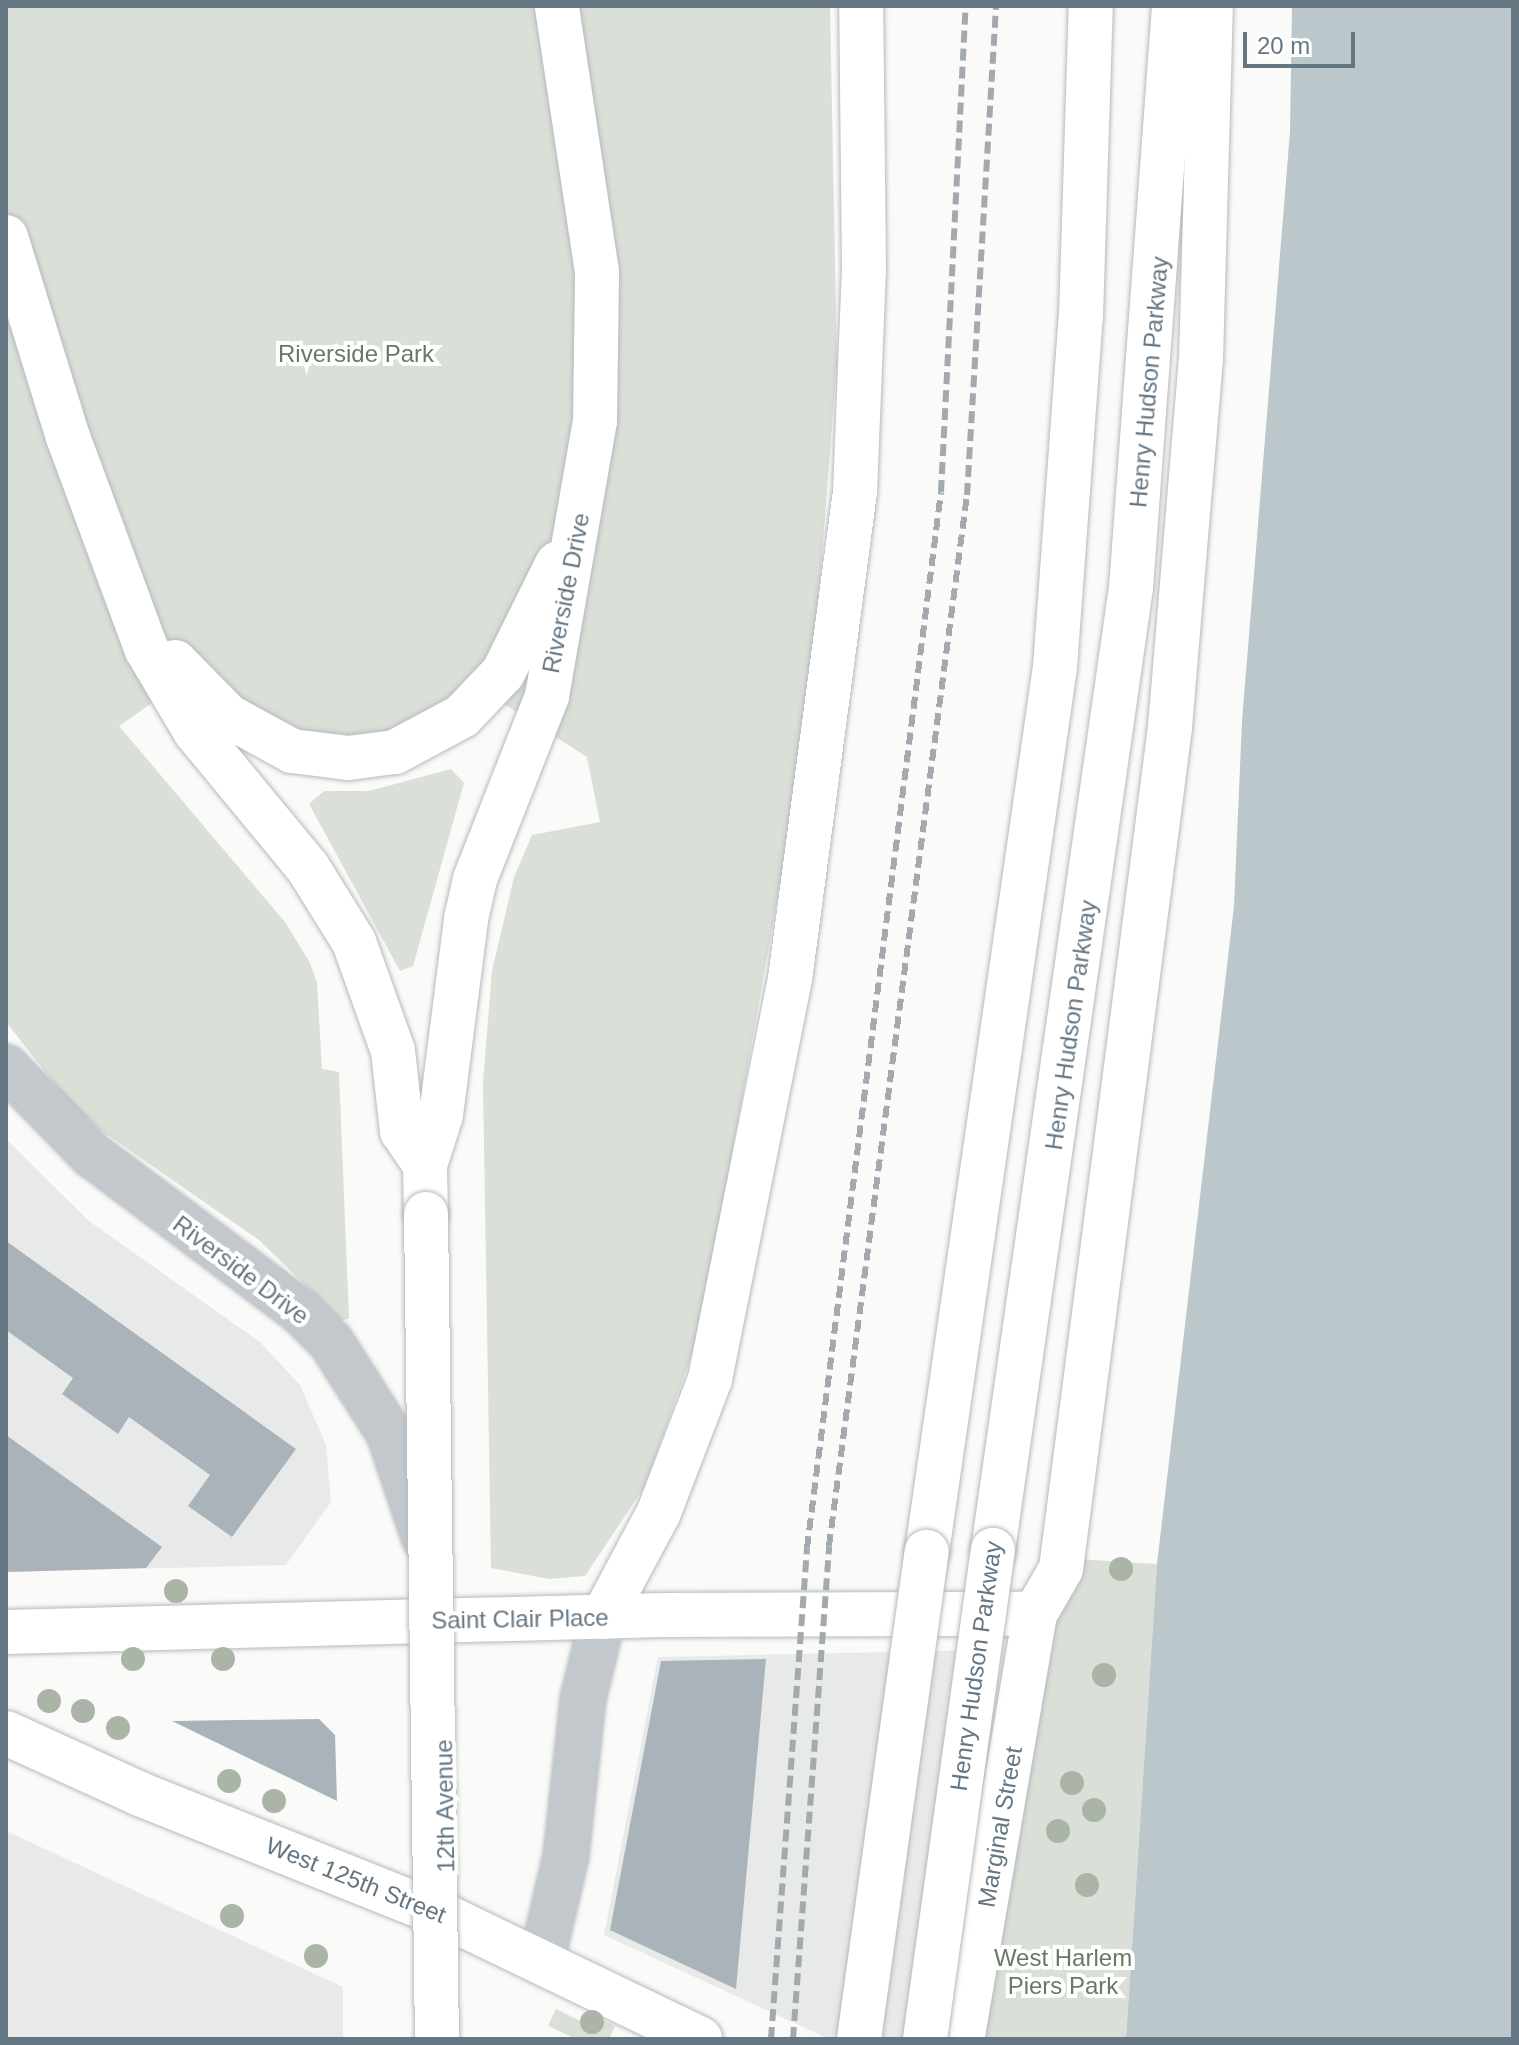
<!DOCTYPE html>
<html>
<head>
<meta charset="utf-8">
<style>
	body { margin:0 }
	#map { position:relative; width:1519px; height:2045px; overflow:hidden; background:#fafaf8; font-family:Helvetica,sans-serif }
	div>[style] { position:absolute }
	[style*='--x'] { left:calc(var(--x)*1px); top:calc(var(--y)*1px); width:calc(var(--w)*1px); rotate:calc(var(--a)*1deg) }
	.built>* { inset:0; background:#e8e9e9 }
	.green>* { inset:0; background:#dadfd7 }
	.water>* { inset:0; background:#bbc7cb }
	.building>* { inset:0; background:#aab3b9 }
	.roads { filter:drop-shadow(0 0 2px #b5babe) drop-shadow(0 0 2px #b5babe) }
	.minor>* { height:44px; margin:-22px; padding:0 22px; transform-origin:22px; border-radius:22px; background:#c3c8cc }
	.major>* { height:44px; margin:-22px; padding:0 22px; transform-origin:22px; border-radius:22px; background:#fff }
	.highway>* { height:44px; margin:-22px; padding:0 22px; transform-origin:22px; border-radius:22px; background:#fff }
	.rail>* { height:6px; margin-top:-3px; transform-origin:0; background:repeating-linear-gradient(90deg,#a2aab0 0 12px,transparent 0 18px) }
	.bridges { filter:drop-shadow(0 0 2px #b5babe) drop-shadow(0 0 2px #b5babe) }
	.major-bridge>* { height:44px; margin:-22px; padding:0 22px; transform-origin:22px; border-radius:22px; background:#fff }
	.highway-bridge>* { height:44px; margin:-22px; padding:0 22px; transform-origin:22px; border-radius:22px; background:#fff }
	.trees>* { width:24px; height:24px; margin:-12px; border-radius:50%; background:#aab4a7 }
	span { translate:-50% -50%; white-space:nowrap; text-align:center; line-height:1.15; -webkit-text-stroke:8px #fff; paint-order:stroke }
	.park-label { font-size:24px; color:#687a64 }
	.street-label { font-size:24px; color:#657683 }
	.frame { position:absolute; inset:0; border:8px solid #657683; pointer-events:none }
	.scale { position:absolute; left:1243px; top:32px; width:112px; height:36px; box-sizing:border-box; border:4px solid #657683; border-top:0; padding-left:10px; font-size:24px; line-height:28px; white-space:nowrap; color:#657683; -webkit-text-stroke:6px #fff; paint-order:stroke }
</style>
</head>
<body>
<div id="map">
	<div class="built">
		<div style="clip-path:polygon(6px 1139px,89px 1221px,260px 1342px,300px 1385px,326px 1445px,331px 1502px,286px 1565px,6px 1572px)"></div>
		<div style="clip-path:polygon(982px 1650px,933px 2039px,829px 2039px,604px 1935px,658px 1657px)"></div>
		<div style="clip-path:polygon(6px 1831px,343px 1987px,343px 2039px,6px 2039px)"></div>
	</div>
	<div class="green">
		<div style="clip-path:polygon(6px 6px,830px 6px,837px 362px,809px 721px,701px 1329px,645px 1486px,585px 1576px,549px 1579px,491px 1568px,483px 1083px,492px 971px,514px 877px,532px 835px,600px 822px,587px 757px,471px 683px,378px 742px,276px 731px,201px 669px,119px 726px,285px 922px,310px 963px,317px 983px,322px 1069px,339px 1072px,349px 1319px,341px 1320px,259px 1240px,99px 1129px,68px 1101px,6px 1022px)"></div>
		<div style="clip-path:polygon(451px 769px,464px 783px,413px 966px,400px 971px,309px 804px,324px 791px,369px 791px)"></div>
		<div style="clip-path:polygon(1062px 1558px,1157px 1564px,1126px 2039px,983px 2039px)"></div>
		<div style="clip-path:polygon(556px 2009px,585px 2023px,589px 2014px,615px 2026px,609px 2039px,576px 2039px,548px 2026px)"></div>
	</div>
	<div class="water">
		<div style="clip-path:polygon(1292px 6px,1513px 6px,1513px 2039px,1126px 2039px,1157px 1564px,1234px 906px,1242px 721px,1290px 132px)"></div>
	</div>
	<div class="building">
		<div style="clip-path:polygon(6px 1241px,296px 1449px,232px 1537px,188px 1506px,210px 1475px,129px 1417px,118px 1434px,62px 1394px,73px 1378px,6px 1330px)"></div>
		<div style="clip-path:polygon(6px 1435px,162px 1547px,146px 1568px,6px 1572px)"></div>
		<div style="clip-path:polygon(766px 1659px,736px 1989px,610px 1930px,661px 1661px)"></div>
		<div style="clip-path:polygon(319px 1719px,335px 1735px,337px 1801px,172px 1721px)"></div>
	</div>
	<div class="roads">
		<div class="minor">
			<div style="--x:6;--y:1067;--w:123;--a:45.7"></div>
			<div style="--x:92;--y:1155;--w:261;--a:36.9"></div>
			<div style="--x:301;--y:1312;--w:42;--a:45"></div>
			<div style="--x:331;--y:1342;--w:108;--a:57.5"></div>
			<div style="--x:389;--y:1433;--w:110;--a:71.4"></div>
			<div style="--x:542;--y:1959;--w:106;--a:-76.9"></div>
			<div style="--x:566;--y:1856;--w:158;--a:-83.8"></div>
			<div style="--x:583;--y:1699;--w:84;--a:-76.3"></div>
		</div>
		<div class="major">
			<div style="--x:6;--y:237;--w:209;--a:72.8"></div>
			<div style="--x:68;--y:437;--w:227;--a:69.7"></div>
			<div style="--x:147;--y:650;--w:94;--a:59.3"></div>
			<div style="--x:195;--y:731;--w:178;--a:50.5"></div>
			<div style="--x:308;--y:868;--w:87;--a:58.1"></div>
			<div style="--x:354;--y:942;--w:116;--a:70.3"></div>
			<div style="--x:393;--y:1051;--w:81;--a:83.6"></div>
			<div style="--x:402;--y:1131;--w:41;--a:55.9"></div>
			<div style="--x:175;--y:662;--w:76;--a:45.5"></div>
			<div style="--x:228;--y:716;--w:73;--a:28.7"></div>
			<div style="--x:292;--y:751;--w:56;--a:7.1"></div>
			<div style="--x:348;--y:758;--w:47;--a:-7.3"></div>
			<div style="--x:395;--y:752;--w:76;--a:-28.2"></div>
			<div style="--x:462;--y:716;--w:59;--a:-46.4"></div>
			<div style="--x:503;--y:673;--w:122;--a:-63.6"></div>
			<div style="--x:426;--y:1214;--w:49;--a:-91.2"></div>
			<div style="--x:425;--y:1165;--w:52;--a:-72.3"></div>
			<div style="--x:441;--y:1115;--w:198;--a:-82.7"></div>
			<div style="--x:466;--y:919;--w:41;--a:-77.3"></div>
			<div style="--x:475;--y:879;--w:197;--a:-68.5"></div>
			<div style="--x:547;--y:696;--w:279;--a:-80.1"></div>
			<div style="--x:595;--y:421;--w:149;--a:-89.2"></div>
			<div style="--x:597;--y:272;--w:269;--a:-98.6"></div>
			<div style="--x:6;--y:1632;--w:658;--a:-1.48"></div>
			<div style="--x:664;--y:1615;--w:371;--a:-0.2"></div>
			<div style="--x:1035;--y:1614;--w:431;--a:99.7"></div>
			<div style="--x:6;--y:1733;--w:147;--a:24.5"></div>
			<div style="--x:140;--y:1794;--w:331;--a:21.8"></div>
			<div style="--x:447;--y:1917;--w:281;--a:25.7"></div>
		</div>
		<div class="highway">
			<div style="--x:993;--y:1550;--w:972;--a:-81.84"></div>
			<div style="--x:1131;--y:588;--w:584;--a:-85.77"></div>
			<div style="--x:927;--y:1552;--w:894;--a:-81.77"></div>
			<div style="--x:1055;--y:667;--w:351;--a:-85.8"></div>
			<div style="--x:1081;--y:317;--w:311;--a:-88.2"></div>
			<div style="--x:1035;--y:1614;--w:52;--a:-60"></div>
			<div style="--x:1061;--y:1569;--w:849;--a:-82.62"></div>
			<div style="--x:1170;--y:727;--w:368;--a:-85.2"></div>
			<div style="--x:1201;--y:360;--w:354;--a:-88.4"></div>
			<div style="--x:603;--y:1617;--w:119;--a:-61.9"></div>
			<div style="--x:659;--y:1512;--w:142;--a:-69"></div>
			<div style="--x:710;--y:1379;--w:408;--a:-78.7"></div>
			<div style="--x:790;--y:979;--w:491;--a:-82.4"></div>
			<div style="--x:855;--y:492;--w:221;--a:-87.7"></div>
			<div style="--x:864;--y:271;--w:265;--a:-90.6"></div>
		</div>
	</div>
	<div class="rail">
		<div style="--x:771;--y:2039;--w:492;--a:-85.8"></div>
		<div style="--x:807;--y:1548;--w:1064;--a:-82.77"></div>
		<div style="--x:941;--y:492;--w:487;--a:-87.1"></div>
		<div style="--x:793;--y:2039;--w:494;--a:-85.8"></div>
		<div style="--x:829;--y:1546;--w:1060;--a:-82.52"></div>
		<div style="--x:967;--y:495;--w:490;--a:-86.6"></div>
	</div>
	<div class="bridges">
		<div class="major-bridge">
			<div style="--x:426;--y:1214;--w:825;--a:89.24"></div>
		</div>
		<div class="highway-bridge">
			<div style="--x:859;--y:2039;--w:492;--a:-82.1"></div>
			<div style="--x:925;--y:2039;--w:494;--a:-82.1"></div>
		</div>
	</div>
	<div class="trees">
		<div style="left:1121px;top:1569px"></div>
		<div style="left:176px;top:1591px"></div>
		<div style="left:133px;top:1659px"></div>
		<div style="left:223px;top:1659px"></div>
		<div style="left:1104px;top:1675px"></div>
		<div style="left:49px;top:1701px"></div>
		<div style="left:83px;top:1711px"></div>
		<div style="left:118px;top:1728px"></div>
		<div style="left:229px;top:1781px"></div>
		<div style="left:1072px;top:1783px"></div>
		<div style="left:274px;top:1801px"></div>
		<div style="left:1094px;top:1810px"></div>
		<div style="left:1058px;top:1831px"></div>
		<div style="left:1087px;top:1885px"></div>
		<div style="left:232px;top:1916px"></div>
		<div style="left:316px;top:1956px"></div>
		<div style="left:592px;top:2022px"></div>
	</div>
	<div class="park-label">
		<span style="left:356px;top:354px">Riverside Park</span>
		<span style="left:1063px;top:1972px">West Harlem<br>Piers Park</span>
	</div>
	<div class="street-label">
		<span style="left:1149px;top:382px;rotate:-85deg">Henry Hudson Parkway</span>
		<span style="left:566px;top:593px;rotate:-79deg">Riverside Drive</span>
		<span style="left:1071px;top:1025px;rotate:-82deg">Henry Hudson Parkway</span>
		<span style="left:241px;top:1270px;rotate:37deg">Riverside Drive</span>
		<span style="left:520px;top:1619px;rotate:-1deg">Saint Clair Place</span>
		<span style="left:976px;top:1666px;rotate:-82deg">Henry Hudson Parkway</span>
		<span style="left:445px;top:1806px;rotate:-91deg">12th Avenue</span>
		<span style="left:1000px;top:1827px;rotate:-80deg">Marginal Street</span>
		<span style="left:356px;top:1880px;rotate:22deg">West 125th Street</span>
	</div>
	<div class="frame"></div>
	<div class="scale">20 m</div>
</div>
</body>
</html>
